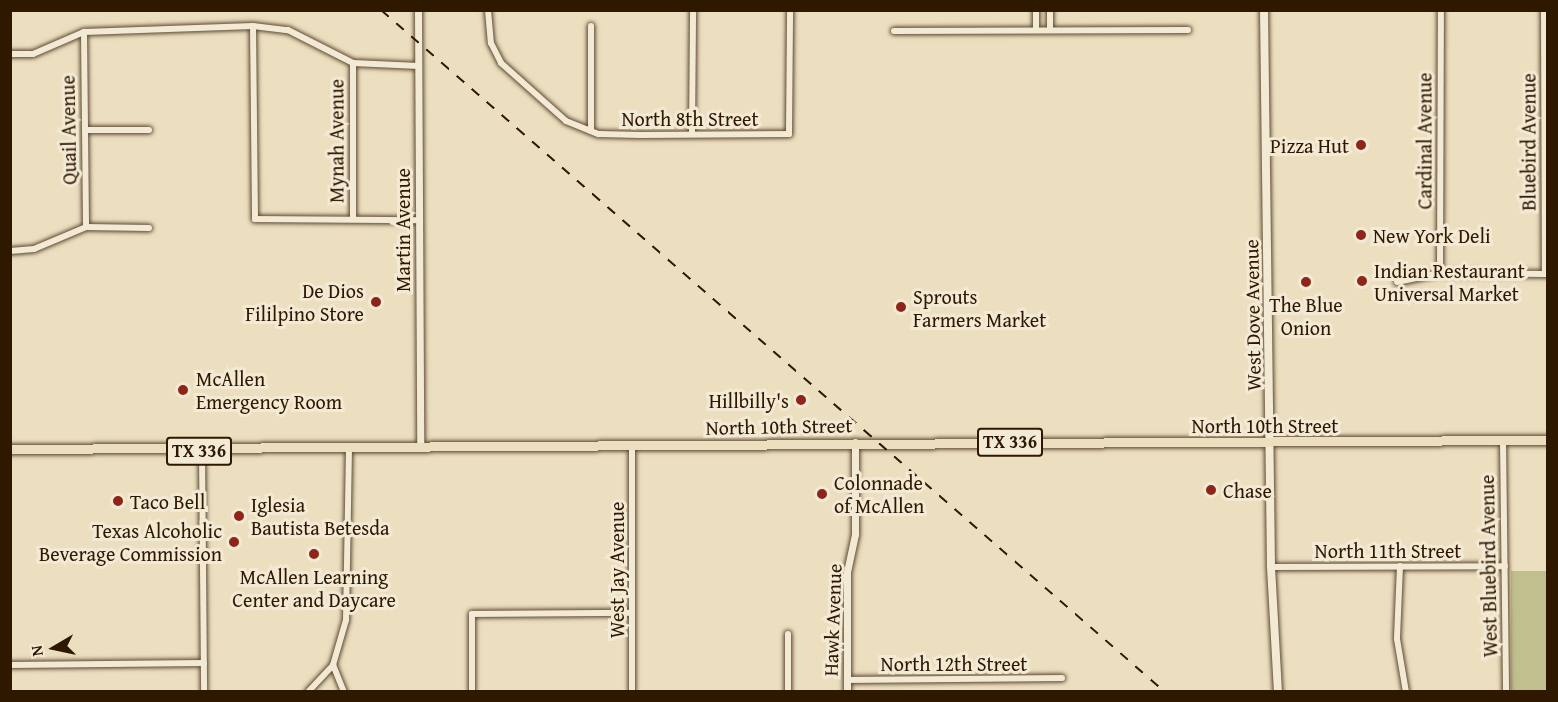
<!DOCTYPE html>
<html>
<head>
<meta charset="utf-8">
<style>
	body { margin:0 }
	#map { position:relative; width:1558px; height:702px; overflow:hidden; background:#ecdfc0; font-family:"Gentium Book Plus",serif }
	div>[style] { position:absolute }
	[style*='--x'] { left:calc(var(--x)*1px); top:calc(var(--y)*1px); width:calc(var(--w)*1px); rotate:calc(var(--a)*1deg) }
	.green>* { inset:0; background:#c0bf8d; transform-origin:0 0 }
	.roads { filter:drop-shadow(0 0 2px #5e4a30) drop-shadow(0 0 2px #5e4a30) }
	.minor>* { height:6px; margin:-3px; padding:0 3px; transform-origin:3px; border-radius:3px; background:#f3ead6 }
	.tertiary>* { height:7px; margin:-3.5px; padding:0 3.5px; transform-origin:3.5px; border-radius:3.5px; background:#f3ead6 }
	.secondary>* { height:8px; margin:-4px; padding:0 4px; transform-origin:4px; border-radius:4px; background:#f3ead6 }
	.primary>* { height:9px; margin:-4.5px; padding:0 4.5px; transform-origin:4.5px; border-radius:4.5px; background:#ecdfc0 }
	.rail>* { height:2px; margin-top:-1px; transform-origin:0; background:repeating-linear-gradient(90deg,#2e1800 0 10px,transparent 0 20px) }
	.dots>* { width:16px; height:16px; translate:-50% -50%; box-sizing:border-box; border:3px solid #f3ead6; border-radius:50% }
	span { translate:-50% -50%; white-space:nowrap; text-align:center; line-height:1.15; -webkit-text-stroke:6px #f3ead6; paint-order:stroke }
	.shield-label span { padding:2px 4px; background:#f3ead6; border:2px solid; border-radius:4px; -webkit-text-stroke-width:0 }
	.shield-label { font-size:18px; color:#2e1800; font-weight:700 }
	.street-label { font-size:20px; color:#2e1800 }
	.poi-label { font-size:20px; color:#2e1800 }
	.right { translate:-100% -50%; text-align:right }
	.left { translate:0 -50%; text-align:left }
	.frame { position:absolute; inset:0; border:12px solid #2e1800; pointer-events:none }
	.north { position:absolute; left:24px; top:618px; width:60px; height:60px; -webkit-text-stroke:4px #f3ead6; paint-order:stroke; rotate:261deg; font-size:16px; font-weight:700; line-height:24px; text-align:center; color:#2e1800 }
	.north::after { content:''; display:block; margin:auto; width:21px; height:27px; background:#2e1800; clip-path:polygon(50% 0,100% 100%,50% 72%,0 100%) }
</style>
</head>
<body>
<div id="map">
	<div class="green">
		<div style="left:1547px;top:571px;width:120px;height:36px;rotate:90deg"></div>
	</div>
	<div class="roads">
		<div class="minor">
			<div style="--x:488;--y:10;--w:33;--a:85"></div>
			<div style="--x:491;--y:43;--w:22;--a:63"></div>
			<div style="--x:501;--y:63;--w:87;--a:41.7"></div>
			<div style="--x:566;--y:121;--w:35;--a:22"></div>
			<div style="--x:599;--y:134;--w:42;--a:1.4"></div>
			<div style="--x:641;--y:135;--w:148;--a:-0.4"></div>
			<div style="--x:789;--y:134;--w:124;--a:-89.5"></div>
			<div style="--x:1544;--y:10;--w:264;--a:89.8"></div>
			<div style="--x:253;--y:26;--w:193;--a:89.4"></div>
			<div style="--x:255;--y:219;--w:163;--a:0.4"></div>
			<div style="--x:591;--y:26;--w:105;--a:90"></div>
			<div style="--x:1036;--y:30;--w:20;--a:-90"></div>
			<div style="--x:1050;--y:30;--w:20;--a:-90"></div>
			<div style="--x:894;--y:31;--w:294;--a:-0.2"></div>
			<div style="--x:84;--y:32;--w:195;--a:89.4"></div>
			<div style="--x:10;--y:54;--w:23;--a:0"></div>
			<div style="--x:33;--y:54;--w:56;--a:-23.3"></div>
			<div style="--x:84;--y:32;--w:169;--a:-2"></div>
			<div style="--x:253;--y:26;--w:35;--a:7"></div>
			<div style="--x:288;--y:30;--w:73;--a:26.9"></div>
			<div style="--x:353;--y:63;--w:66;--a:2.6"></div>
			<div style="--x:353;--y:63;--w:156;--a:90"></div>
			<div style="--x:85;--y:130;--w:64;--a:0"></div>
			<div style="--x:692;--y:134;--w:124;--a:-89.5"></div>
			<div style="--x:10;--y:251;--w:24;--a:-5"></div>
			<div style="--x:34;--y:249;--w:56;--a:-22.9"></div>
			<div style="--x:86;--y:227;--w:63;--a:0.9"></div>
			<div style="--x:1440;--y:273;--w:263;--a:-89.8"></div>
			<div style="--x:1397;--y:282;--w:44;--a:-11.8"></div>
			<div style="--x:1440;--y:273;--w:107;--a:0.5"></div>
			<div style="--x:1503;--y:440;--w:252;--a:89.3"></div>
			<div style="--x:632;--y:448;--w:244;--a:90"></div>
			<div style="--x:202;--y:451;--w:241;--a:89.5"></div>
			<div style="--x:1400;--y:566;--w:73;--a:92.4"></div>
			<div style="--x:1397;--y:639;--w:54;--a:80.4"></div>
			<div style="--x:1271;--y:567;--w:234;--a:-0.2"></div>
			<div style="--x:788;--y:634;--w:58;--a:90"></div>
			<div style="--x:10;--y:665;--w:194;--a:-0.6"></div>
			<div style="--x:847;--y:680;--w:215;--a:-0.5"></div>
			<div style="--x:308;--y:692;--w:37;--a:-47"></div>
			<div style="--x:344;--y:692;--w:29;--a:-112"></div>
			<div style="--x:333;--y:665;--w:47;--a:-73.9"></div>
			<div style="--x:346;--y:620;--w:171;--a:-89"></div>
			<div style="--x:472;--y:692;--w:78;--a:-90"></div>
			<div style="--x:472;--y:614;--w:160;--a:-0.4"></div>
		</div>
		<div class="tertiary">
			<div style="--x:418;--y:10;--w:438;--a:89.7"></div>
			<div style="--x:847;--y:692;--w:120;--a:-90"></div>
			<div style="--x:847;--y:572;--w:39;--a:-78"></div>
			<div style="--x:855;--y:534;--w:92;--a:-90"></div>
		</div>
		<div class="secondary">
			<div style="--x:1264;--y:10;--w:557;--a:89.28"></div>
			<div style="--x:1271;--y:567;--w:125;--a:86.8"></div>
		</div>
		<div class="primary">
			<div style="--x:10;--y:449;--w:1538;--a:-0.34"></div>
		</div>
	</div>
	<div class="rail">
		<div style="--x:381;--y:10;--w:1039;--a:41.02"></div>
	</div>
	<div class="dots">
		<div style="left:1361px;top:145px;background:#8f2418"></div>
		<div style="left:1361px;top:235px;background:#8f2418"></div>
		<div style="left:1362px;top:281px;background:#8f2418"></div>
		<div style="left:1306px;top:282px;background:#8f2418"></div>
		<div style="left:376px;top:302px;background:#8f2418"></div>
		<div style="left:901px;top:307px;background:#8f2418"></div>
		<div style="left:183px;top:390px;background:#8f2418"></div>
		<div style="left:801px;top:400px;background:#8f2418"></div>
		<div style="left:1211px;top:490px;background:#8f2418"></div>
		<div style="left:822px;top:494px;background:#8f2418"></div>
		<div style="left:118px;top:501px;background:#8f2418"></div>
		<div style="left:239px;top:516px;background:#8f2418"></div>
		<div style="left:234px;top:542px;background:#8f2418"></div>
		<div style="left:314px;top:554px;background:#8f2418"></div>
	</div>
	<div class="shield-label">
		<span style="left:1010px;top:442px">TX 336</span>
		<span style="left:199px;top:451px">TX 336</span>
	</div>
	<div class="street-label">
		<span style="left:690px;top:118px">North 8th Street</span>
		<span style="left:68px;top:130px;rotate:-91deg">Quail Avenue</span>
		<span style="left:336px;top:141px;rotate:-90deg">Mynah Avenue</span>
		<span style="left:1424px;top:141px;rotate:-90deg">Cardinal Avenue</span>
		<span style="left:1528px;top:142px;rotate:-90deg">Bluebird Avenue</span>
		<span style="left:402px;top:230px;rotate:-90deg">Martin Avenue</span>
		<span style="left:1252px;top:315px;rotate:-91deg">West Dove Avenue</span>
		<span style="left:1265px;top:425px">North 10th Street</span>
		<span style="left:779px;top:426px;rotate:-1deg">North 10th Street</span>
		<span style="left:1388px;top:550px">North 11th Street</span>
		<span style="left:1488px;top:566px;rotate:-91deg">West Bluebird Avenue</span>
		<span style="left:616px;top:570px;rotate:-90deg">West Jay Avenue</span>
		<span style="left:832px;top:620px;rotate:-88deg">Hawk Avenue</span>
		<span style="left:954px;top:663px">North 12th Street</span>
	</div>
	<div class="poi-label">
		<span class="right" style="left:1349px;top:145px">Pizza Hut</span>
		<span class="left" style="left:1373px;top:235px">New York Deli</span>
		<span class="left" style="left:1374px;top:282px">Indian Restaurant<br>Universal Market</span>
		<span class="right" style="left:364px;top:302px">De Dios<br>Fililpino Store</span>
		<span class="left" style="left:913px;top:308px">Sprouts<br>Farmers Market</span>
		<span style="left:1306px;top:316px">The Blue<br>Onion</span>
		<span class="left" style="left:196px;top:390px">McAllen<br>Emergency Room</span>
		<span class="right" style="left:789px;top:400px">Hillbilly's</span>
		<span class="left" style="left:834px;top:494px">Colonnade<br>of McAllen</span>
		<span class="left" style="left:1223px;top:490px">Chase</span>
		<span class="left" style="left:130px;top:501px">Taco Bell</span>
		<span class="left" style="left:251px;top:516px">Iglesia<br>Bautista Betesda</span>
		<span class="right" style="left:222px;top:542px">Texas Alcoholic<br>Beverage Commission</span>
		<span style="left:314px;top:588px">McAllen Learning<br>Center and Daycare</span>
	</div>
	<div class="frame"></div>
	<div class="north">N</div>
</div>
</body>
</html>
